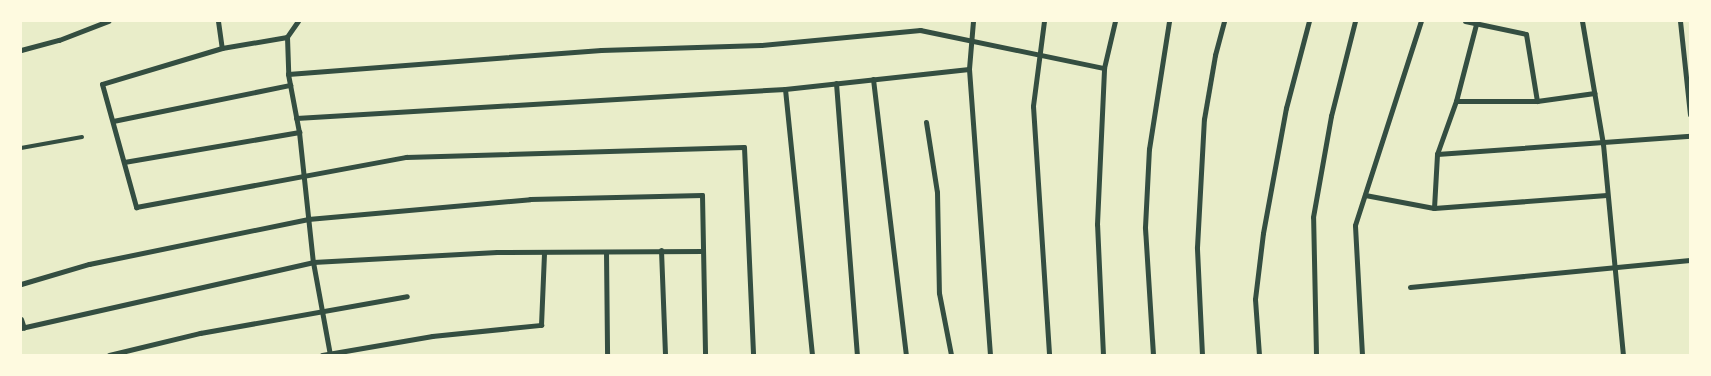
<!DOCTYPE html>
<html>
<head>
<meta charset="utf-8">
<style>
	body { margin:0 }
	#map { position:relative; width:1711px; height:376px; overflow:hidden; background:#e9edc9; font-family:Manrope,sans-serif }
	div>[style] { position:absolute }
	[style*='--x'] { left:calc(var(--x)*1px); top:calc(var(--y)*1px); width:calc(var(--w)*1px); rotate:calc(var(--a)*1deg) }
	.service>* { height:4px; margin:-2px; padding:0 2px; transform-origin:2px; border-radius:2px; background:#344e41 }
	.minor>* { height:5px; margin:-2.5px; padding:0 2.5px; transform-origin:2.5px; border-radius:2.5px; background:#344e41 }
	span { translate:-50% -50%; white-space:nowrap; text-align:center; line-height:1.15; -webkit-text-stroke:4px #fefae0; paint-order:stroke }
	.frame { position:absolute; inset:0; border:22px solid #fefae0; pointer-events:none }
</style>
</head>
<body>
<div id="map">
	<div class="service">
		<div style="--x:21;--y:148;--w:62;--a:-10.2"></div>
	</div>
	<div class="minor">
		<div style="--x:218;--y:21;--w:27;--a:82"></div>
		<div style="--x:298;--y:21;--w:19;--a:125"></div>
		<div style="--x:287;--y:37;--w:37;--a:88"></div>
		<div style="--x:288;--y:74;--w:59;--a:79.3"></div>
		<div style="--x:299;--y:132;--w:131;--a:83.9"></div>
		<div style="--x:313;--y:262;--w:95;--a:79.6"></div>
		<div style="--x:973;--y:21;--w:48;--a:94.8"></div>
		<div style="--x:969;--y:69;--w:287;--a:85.8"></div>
		<div style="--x:1044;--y:21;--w:86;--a:97.4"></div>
		<div style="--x:1033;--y:106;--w:250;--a:86.3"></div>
		<div style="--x:1465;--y:21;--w:62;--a:12"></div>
		<div style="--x:1526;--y:34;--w:68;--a:80.7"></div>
		<div style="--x:1582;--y:21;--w:125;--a:80.3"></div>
		<div style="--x:1603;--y:144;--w:212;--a:84.6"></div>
		<div style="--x:1680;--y:21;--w:94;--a:83.9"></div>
		<div style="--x:287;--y:37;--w:66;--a:170.4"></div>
		<div style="--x:222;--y:48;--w:125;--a:163.3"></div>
		<div style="--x:102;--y:84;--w:128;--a:74.5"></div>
		<div style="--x:136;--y:207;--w:275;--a:-10.5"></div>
		<div style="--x:406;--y:157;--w:338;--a:-1.7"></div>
		<div style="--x:744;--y:147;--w:208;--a:87.5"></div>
		<div style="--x:21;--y:50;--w:39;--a:-15"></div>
		<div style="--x:59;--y:40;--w:53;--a:-21.2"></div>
		<div style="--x:288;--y:74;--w:314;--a:-4.4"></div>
		<div style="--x:601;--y:50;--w:160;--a:-1.8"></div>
		<div style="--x:761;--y:45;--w:160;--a:-5.4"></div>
		<div style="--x:920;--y:30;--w:188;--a:11.7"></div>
		<div style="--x:873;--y:79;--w:278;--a:83.2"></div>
		<div style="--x:836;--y:83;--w:273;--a:85.6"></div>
		<div style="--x:785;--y:89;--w:267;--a:84.2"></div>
		<div style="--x:1456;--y:101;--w:81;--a:0"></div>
		<div style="--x:1537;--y:101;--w:58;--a:-8"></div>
		<div style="--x:296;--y:118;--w:490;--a:-3.4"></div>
		<div style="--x:785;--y:89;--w:185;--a:-6.2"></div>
		<div style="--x:113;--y:121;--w:181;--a:-11.5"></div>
		<div style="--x:926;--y:122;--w:71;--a:81.1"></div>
		<div style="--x:937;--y:192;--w:101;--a:88.9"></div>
		<div style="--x:939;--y:293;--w:63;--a:79"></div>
		<div style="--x:1437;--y:154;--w:254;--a:-4.1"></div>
		<div style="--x:124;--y:162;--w:178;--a:-9.7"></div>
		<div style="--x:1365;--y:195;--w:70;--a:10.7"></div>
		<div style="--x:1434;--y:208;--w:173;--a:-4.3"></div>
		<div style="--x:1434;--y:208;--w:54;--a:-86.8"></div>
		<div style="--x:1437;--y:154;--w:56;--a:-70.3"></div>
		<div style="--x:1456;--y:101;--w:80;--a:-75.4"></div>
		<div style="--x:661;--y:250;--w:105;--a:87.8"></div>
		<div style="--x:606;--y:252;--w:103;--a:89.4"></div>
		<div style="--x:21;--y:284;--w:71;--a:-16.4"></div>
		<div style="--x:89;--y:264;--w:224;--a:-11.6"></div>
		<div style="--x:308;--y:219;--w:223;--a:-5.1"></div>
		<div style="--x:530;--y:199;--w:172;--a:-1.3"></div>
		<div style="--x:702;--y:195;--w:160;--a:88.9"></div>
		<div style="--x:1410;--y:287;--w:281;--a:-5.5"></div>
		<div style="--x:21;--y:319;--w:9;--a:72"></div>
		<div style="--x:21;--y:328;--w:299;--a:-12.7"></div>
		<div style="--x:313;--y:262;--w:184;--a:-3.1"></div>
		<div style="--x:497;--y:252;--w:206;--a:-0.3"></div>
		<div style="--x:109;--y:355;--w:94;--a:-13.6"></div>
		<div style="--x:200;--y:333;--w:210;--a:-10.1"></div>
		<div style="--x:322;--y:355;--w:112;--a:-9.8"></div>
		<div style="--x:432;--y:336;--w:110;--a:-5.8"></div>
		<div style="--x:541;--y:325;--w:73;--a:-87.6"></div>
		<div style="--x:1103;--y:355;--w:131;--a:-92.6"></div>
		<div style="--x:1097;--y:224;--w:156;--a:-87.4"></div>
		<div style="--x:1104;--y:68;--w:48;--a:-76.8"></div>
		<div style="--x:1153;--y:355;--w:128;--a:-93.6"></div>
		<div style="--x:1145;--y:227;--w:78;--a:-87.1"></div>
		<div style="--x:1149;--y:149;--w:130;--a:-81.1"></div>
		<div style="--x:1202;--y:355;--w:108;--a:-92.7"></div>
		<div style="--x:1197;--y:247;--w:128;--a:-86.9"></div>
		<div style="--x:1204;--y:119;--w:65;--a:-80.2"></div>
		<div style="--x:1215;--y:55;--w:35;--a:-75"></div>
		<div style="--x:1259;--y:355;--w:56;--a:-94.1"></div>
		<div style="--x:1255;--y:299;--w:66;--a:-83.1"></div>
		<div style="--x:1263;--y:233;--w:127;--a:-79.6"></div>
		<div style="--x:1286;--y:108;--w:90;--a:-75.2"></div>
		<div style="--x:1316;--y:355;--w:138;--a:-91.2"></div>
		<div style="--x:1313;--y:217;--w:103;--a:-79.9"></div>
		<div style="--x:1331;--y:116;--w:98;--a:-75.8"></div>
		<div style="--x:1362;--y:355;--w:130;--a:-93.1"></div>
		<div style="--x:1355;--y:225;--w:214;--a:-72.1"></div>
	</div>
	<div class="frame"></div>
</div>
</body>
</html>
